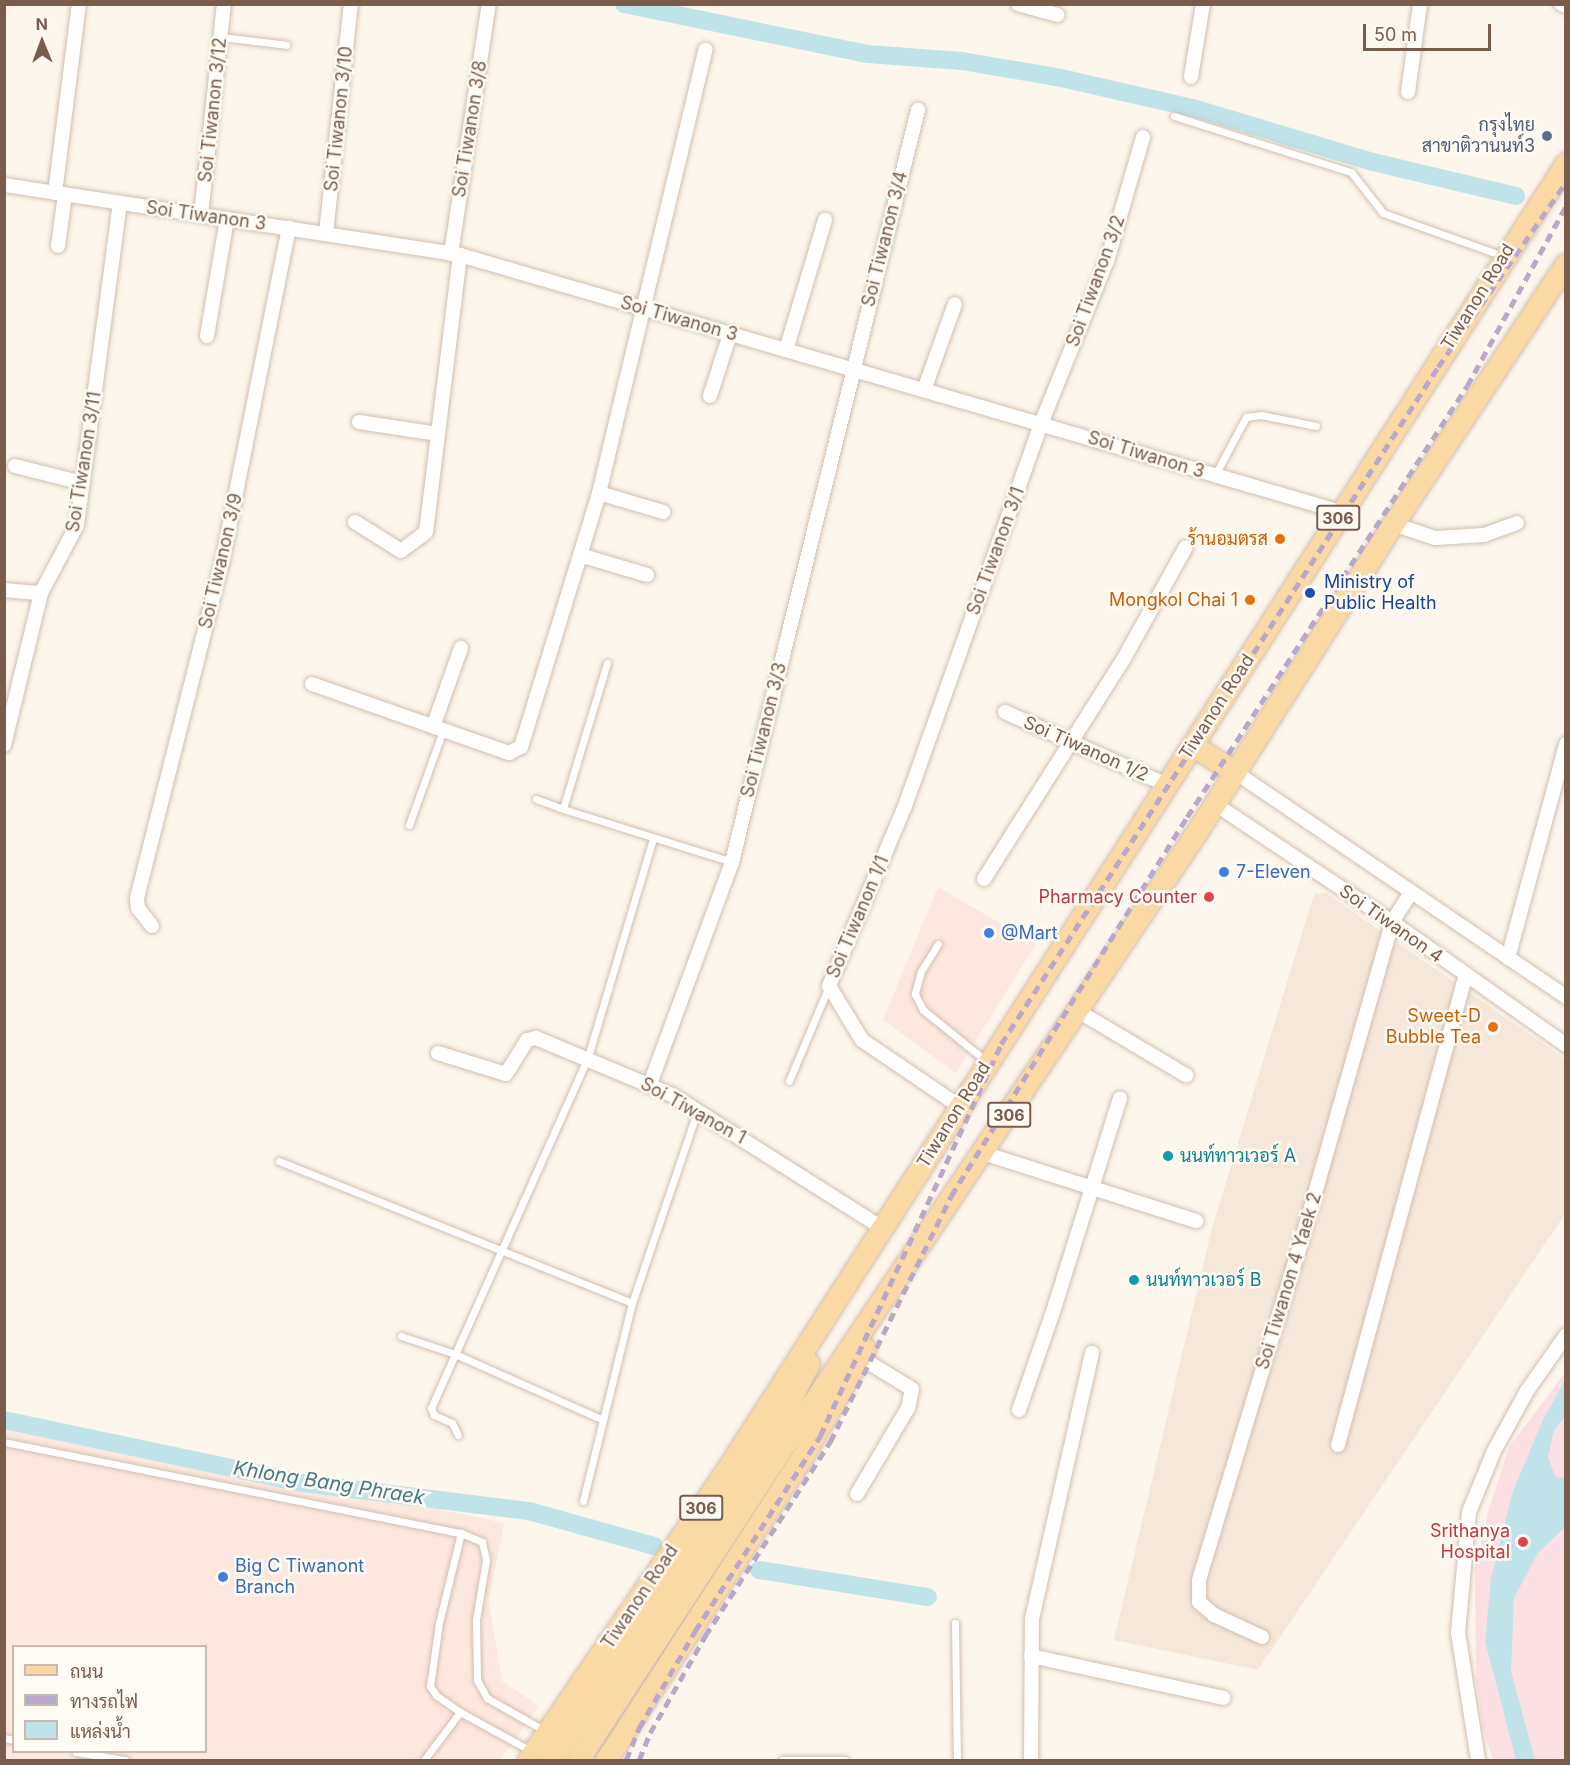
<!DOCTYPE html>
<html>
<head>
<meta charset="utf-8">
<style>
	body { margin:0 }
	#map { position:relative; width:1570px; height:1765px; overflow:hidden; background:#fdf6ec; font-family:Inter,Sarabun,sans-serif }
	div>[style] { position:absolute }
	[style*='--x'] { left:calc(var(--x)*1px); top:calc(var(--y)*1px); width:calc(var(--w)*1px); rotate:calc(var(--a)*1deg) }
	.residential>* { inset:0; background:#f5e8da }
	.commercial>* { inset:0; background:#fde8e0 }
	.medical>* { inset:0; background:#fbdfe3 }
	.water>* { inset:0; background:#bfe3e8 }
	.canal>* { height:18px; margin:-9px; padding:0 9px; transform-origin:9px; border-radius:9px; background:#bfe3e8 }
	.roads { filter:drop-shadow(0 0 2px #d1beb0) drop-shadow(0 0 2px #d1beb0) }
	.service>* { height:7px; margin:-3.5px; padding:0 3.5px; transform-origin:3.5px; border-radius:3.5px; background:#fff }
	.minor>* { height:14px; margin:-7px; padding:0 7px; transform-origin:7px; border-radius:7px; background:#fff }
	.primary>* { height:21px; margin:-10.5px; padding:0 10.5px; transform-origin:10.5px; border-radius:10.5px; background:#fbd9a5 }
	.rail>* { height:4.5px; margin-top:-2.25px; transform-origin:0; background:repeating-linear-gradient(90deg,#b9a8c9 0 9px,transparent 0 15px) }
	.dots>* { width:16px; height:16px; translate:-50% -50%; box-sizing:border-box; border:3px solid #fffaf3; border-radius:50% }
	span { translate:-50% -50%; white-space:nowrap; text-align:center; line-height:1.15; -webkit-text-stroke:5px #fffaf3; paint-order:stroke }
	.shield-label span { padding:2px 4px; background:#fffaf3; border:2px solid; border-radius:4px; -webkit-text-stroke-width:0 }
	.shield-label { font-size:16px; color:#7a5c4d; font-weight:700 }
	.street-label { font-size:18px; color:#7a5c4d }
	.service-label { font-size:18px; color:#4e5e75 }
	.right { translate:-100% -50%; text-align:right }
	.food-label { font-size:18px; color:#c56008 }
	.transit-label { font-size:18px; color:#164399 }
	.left { translate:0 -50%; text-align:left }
	.shop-label { font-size:18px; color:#366cbe }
	.health-label { font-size:18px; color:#be3a42 }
	.culture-label { font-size:18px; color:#0d838f }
	.water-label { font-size:20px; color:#437c86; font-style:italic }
	.frame { position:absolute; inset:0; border:6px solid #7a5c4d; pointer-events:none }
	.legend { position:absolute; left:12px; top:1645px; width:195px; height:108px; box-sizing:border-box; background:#fffaf3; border:2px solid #cabbb1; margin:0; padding:8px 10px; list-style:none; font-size:18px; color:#7a5c4d }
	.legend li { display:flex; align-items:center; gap:12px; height:30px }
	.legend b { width:30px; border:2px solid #cabbb1 }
	.north { position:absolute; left:12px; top:12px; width:60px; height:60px; -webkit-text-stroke:4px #fffaf3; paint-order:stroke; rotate:359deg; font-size:16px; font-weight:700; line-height:24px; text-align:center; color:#7a5c4d }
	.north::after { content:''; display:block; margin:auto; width:21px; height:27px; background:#7a5c4d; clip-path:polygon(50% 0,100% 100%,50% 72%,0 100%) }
	.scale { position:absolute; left:1363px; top:24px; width:128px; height:27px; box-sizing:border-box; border:3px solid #7a5c4d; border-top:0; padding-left:8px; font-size:18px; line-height:21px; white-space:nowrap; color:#7a5c4d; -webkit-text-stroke:4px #fffaf3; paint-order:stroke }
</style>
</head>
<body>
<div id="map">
	<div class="residential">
		<div style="clip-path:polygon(1326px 893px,1565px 1059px,1565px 1214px,1258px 1670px,1114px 1640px,1212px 1228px,1314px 894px)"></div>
	</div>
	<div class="commercial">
		<div style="clip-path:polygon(938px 887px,1036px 944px,956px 1073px,883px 1020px)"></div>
		<div style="clip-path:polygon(evenodd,4px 1421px,37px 1423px,504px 1523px,489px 1601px,502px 1681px,539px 1706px,500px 1760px,5px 1760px,4px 1421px,14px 1646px,206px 1646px,206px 1752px,14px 1752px,14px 1646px)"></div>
	</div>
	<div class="medical">
		<div style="clip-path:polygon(1565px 1373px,1565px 1760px,1493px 1760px,1483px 1729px,1476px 1680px,1475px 1569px,1487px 1516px,1509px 1447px)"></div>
	</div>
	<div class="water">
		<div style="clip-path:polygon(1565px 1380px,1565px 1417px,1554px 1430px,1548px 1457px,1555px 1476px,1565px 1479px,1565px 1527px,1538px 1553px,1514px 1598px,1511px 1671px,1535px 1760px,1516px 1760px,1485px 1641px,1491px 1579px,1513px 1491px,1543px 1420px)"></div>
	</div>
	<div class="canal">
		<div style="--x:624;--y:4;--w:249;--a:11.6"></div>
		<div style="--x:868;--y:54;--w:94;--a:4.3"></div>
		<div style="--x:962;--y:61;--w:100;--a:9.7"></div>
		<div style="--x:1061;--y:78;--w:135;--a:12.8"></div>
		<div style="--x:1193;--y:108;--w:188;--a:16.7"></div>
		<div style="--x:1373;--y:162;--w:147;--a:13.4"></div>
		<div style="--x:4;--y:1420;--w:306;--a:11.9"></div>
		<div style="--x:303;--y:1483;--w:228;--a:7.1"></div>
		<div style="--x:529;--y:1511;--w:130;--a:15.6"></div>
		<div style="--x:759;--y:1570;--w:171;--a:9.1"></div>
	</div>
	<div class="roads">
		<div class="service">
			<div style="--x:221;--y:37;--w:66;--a:6.9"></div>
			<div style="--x:1174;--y:116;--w:186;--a:17.6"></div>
			<div style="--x:1351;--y:172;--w:52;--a:52"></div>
			<div style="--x:1383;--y:213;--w:127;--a:19.7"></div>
			<div style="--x:1215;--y:475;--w:66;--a:-61.9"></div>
			<div style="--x:1246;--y:417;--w:15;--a:-8"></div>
			<div style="--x:1261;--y:415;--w:56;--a:11.3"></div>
			<div style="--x:607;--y:663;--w:152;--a:106.8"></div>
			<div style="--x:563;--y:809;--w:177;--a:17.4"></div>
			<div style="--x:536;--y:799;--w:29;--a:20"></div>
			<div style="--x:409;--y:825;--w:101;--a:-70.3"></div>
			<div style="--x:938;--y:944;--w:32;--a:122"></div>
			<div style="--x:921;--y:971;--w:24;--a:105"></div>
			<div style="--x:915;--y:994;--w:18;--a:63"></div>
			<div style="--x:923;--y:1010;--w:80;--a:38.9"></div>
			<div style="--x:789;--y:1081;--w:103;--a:-67.2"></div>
			<div style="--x:279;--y:1161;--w:380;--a:21.9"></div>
			<div style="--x:401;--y:1336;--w:57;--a:18.4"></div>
			<div style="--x:455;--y:1354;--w:162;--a:24"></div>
			<div style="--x:458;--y:1435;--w:13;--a:-117"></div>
			<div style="--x:452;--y:1423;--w:20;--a:-156"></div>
			<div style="--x:434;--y:1415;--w:8;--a:-113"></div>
			<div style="--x:431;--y:1408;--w:381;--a:-65.9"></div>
			<div style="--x:587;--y:1060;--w:231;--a:-73.4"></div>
			<div style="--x:4;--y:1442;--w:466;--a:11.3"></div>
			<div style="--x:583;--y:1501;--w:204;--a:-76.1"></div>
			<div style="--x:632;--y:1303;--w:202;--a:-71.2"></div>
			<div style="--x:955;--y:1623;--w:137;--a:89.2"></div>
			<div style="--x:4;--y:1738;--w:10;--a:11"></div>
			<div style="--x:531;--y:1751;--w:81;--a:-151.2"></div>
			<div style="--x:460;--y:1712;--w:29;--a:-145"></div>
			<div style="--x:436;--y:1695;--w:11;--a:-124"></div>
			<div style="--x:430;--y:1686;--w:64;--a:-81.9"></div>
			<div style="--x:439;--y:1623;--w:93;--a:-76.3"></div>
			<div style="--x:461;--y:1533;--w:23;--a:23"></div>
			<div style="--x:482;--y:1542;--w:18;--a:77"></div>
			<div style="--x:486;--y:1560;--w:61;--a:99.5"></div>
			<div style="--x:476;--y:1620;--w:60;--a:89"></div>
			<div style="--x:477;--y:1680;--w:21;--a:61"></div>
			<div style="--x:487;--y:1698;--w:67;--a:29.6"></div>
			<div style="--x:76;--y:1752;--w:50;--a:9.3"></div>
			<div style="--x:424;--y:1760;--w:60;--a:-53.1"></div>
			<div style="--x:782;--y:1760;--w:63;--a:0"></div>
		</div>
		<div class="minor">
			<div style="--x:1018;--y:4;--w:41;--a:15.4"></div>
			<div style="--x:1561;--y:4;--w:5;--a:22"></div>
			<div style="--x:1191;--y:77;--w:74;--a:-80.7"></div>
			<div style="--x:1408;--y:92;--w:89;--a:-82.2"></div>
			<div style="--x:4;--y:185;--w:461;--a:8.7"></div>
			<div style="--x:460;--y:255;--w:918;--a:16.26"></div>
			<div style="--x:55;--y:193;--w:191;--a:-82.8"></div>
			<div style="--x:201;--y:215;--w:212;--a:-83.8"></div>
			<div style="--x:326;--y:233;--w:230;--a:-83.8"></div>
			<div style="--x:58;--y:246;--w:52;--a:-82.3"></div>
			<div style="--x:451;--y:254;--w:253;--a:-81.4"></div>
			<div style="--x:207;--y:336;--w:119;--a:-80.3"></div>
			<div style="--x:786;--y:350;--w:136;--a:-73.3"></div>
			<div style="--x:924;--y:390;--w:91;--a:-70.2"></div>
			<div style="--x:710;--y:396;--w:65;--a:-72.1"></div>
			<div style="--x:359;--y:422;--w:80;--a:8.6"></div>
			<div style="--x:15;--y:466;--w:70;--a:14"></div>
			<div style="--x:599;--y:493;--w:67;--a:16.5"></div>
			<div style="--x:355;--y:522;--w:54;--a:32.2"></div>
			<div style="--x:401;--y:551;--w:31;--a:-37"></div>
			<div style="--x:426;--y:532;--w:279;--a:-83"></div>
			<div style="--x:1393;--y:524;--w:44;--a:18.4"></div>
			<div style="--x:1435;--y:538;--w:49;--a:-3.5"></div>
			<div style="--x:1484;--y:535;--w:35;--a:-20"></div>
			<div style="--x:580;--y:555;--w:70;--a:16.6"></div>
			<div style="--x:4;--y:590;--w:37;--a:5"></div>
			<div style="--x:312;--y:684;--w:209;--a:19.3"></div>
			<div style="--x:509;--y:753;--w:13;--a:-27"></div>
			<div style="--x:521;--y:747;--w:266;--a:-72.9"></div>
			<div style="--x:599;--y:493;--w:456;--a:-76.5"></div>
			<div style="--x:1005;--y:712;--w:178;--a:24.3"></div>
			<div style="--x:433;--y:727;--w:84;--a:-70.5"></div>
			<div style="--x:4;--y:745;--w:156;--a:-76.3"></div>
			<div style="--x:41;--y:593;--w:77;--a:-62.1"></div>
			<div style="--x:77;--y:525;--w:325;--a:-82.4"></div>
			<div style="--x:1235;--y:772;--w:400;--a:34.2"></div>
			<div style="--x:1215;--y:804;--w:213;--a:33.7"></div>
			<div style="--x:1392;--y:922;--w:213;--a:35.3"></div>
			<div style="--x:984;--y:879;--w:259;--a:-57.6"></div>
			<div style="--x:1123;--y:660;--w:129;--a:-60.9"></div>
			<div style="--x:152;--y:926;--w:23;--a:-128"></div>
			<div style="--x:138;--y:908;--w:10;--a:-96"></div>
			<div style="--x:137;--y:898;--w:351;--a:-75.8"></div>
			<div style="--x:223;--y:558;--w:337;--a:-78.7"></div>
			<div style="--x:1508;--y:958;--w:222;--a:-74.8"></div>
			<div style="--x:1078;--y:1011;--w:126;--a:30.7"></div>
			<div style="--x:438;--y:1053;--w:71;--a:17.2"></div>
			<div style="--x:506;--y:1074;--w:40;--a:-58"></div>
			<div style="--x:527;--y:1040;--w:9;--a:-13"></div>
			<div style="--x:536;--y:1038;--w:147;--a:22.7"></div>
			<div style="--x:672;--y:1095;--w:249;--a:32.3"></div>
			<div style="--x:650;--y:1084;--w:237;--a:-69.7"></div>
			<div style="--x:732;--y:862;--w:775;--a:-76.11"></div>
			<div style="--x:959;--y:1106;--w:117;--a:-145.8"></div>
			<div style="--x:862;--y:1040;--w:63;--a:-121.4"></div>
			<div style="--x:829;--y:986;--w:195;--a:-67.1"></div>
			<div style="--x:905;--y:806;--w:405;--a:-70.4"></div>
			<div style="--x:1041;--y:424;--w:176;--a:-68"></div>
			<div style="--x:1107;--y:261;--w:129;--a:-73.8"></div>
			<div style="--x:983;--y:1153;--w:224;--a:17.7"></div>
			<div style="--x:1019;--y:1410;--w:104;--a:-70.9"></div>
			<div style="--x:1053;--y:1312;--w:224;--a:-72.6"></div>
			<div style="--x:1338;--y:1445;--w:485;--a:-74.8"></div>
			<div style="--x:857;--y:1494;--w:100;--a:-59.3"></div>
			<div style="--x:908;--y:1408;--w:19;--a:-78"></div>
			<div style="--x:912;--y:1389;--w:60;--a:-148.7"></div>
			<div style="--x:1262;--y:1637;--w:53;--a:-155.4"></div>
			<div style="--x:1214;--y:1615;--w:20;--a:-139"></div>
			<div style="--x:1199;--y:1602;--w:22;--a:-90"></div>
			<div style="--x:1199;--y:1580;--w:342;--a:-73.2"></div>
			<div style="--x:1298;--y:1253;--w:344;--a:-74.1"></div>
			<div style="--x:1392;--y:922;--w:35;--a:-57"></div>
			<div style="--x:1031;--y:1656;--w:197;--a:12.3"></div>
			<div style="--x:1031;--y:1760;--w:141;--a:-89.6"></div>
			<div style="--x:1032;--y:1619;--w:273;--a:-77.3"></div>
			<div style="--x:1478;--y:1760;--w:129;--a:-98.9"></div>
			<div style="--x:1458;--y:1633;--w:121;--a:-84.8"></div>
			<div style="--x:1469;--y:1512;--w:66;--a:-67.7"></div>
			<div style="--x:1494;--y:1451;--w:68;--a:-61.2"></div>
			<div style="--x:1527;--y:1391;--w:68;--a:-55.1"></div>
		</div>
		<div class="primary">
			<div style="--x:1192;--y:745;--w:51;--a:32.1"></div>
			<div style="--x:528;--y:1760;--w:347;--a:-55.6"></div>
			<div style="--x:724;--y:1474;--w:1558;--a:-57.29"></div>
			<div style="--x:553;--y:1760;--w:424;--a:-56.5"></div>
			<div style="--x:787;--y:1406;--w:48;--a:-62.9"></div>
			<div style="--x:578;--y:1760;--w:385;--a:-56.8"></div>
			<div style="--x:789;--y:1438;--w:726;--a:-56.07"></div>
			<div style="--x:1194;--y:836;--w:370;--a:-57.5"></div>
			<div style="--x:1393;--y:524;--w:312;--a:-56.4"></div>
			<div style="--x:606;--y:1760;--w:367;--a:-57.1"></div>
			<div style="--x:805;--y:1452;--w:120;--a:-60"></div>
		</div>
	</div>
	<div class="rail">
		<div style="--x:626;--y:1760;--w:35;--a:-68"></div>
		<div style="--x:639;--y:1728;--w:112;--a:-60"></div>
		<div style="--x:695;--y:1631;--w:232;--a:-57.3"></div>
		<div style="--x:820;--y:1436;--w:432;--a:-65.2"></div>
		<div style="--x:1001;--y:1044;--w:806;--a:-57.16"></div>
		<div style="--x:1438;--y:367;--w:225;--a:-55.3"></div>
		<div style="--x:639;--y:1760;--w:29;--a:-68"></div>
		<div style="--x:650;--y:1733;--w:112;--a:-60.4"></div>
		<div style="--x:705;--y:1636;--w:231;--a:-57.2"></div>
		<div style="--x:830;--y:1442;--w:274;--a:-63.8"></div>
		<div style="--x:951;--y:1196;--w:446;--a:-58.1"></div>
		<div style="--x:1187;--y:817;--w:514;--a:-56.99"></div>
		<div style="--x:1467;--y:386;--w:205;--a:-61.2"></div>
	</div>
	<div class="dots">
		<div style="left:1547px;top:136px;background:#5c6f8a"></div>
		<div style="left:1280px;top:539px;background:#e8710a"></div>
		<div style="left:1310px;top:593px;background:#1a4fb4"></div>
		<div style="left:1250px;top:600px;background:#e8710a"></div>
		<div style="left:1224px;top:872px;background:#3f7fe0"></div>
		<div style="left:1209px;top:897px;background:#e0444e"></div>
		<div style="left:989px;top:933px;background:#3f7fe0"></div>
		<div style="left:1493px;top:1027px;background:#e8710a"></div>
		<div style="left:1168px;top:1156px;background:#0f9aa8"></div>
		<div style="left:1134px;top:1280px;background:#0f9aa8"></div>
		<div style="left:1523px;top:1542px;background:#e0444e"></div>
		<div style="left:223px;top:1577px;background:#3f7fe0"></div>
	</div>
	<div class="shield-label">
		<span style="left:1338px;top:518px">306</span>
		<span style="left:1009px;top:1115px">306</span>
		<span style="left:701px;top:1508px">306</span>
	</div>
	<div class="street-label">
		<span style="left:213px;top:110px;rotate:-84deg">Soi Tiwanon 3/12</span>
		<span style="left:339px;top:119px;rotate:-84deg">Soi Tiwanon 3/10</span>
		<span style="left:470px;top:129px;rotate:-81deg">Soi Tiwanon 3/8</span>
		<span style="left:206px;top:216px;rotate:8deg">Soi Tiwanon 3</span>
		<span style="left:885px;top:239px;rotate:-76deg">Soi Tiwanon 3/4</span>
		<span style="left:1096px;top:281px;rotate:-70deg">Soi Tiwanon 3/2</span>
		<span style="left:1478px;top:297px;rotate:-58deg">Tiwanon Road</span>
		<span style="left:679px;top:319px;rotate:16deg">Soi Tiwanon 3</span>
		<span style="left:1146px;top:455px;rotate:17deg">Soi Tiwanon 3</span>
		<span style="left:84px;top:462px;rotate:-81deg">Soi Tiwanon 3/11</span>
		<span style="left:996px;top:551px;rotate:-70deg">Soi Tiwanon 3/1</span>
		<span style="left:221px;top:561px;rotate:-77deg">Soi Tiwanon 3/9</span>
		<span style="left:1217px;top:707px;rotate:-57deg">Tiwanon Road</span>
		<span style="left:764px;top:730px;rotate:-76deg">Soi Tiwanon 3/3</span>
		<span style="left:1086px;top:749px;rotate:24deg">Soi Tiwanon 1/2</span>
		<span style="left:858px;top:917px;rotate:-67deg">Soi Tiwanon 1/1</span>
		<span style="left:1391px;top:924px;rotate:35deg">Soi Tiwanon 4</span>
		<span style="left:693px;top:1111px;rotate:29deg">Soi Tiwanon 1</span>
		<span style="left:954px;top:1115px;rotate:-58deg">Tiwanon Road</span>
		<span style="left:1289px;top:1281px;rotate:-73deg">Soi Tiwanon 4 Yaek 2</span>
		<span style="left:640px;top:1597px;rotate:-56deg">Tiwanon Road</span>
	</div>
	<div class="service-label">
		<span class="right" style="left:1535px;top:136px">กรุงไทย<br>สาขาติวานนท์3</span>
	</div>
	<div class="food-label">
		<span class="right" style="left:1268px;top:539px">ร้านอมตรส</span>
		<span class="right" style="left:1238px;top:600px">Mongkol Chai 1</span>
		<span class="right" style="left:1481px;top:1027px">Sweet-D<br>Bubble Tea</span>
	</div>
	<div class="transit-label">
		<span class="left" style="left:1324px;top:593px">Ministry of<br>Public Health</span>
	</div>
	<div class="shop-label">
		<span class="left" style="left:1236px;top:872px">7-Eleven</span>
		<span class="left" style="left:1001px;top:933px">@Mart</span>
		<span class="left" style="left:235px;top:1577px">Big C Tiwanont<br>Branch</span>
	</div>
	<div class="health-label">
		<span class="right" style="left:1197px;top:897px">Pharmacy Counter</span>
		<span class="right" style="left:1510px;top:1542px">Srithanya<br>Hospital</span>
	</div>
	<div class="culture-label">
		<span class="left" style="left:1180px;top:1156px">นนท์ทาวเวอร์ A</span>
		<span class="left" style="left:1146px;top:1280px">นนท์ทาวเวอร์ B</span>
	</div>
	<div class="water-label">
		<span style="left:329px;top:1483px;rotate:9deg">Khlong Bang Phraek</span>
	</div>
	<div class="frame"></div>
	<ul class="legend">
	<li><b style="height:8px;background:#fbd9a5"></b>ถนน</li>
	<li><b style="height:8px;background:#b9a8c9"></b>ทางรถไฟ</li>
	<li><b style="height:16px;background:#bfe3e8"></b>แหล่งน้ำ</li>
	</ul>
	<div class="north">N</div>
	<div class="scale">50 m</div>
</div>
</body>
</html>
